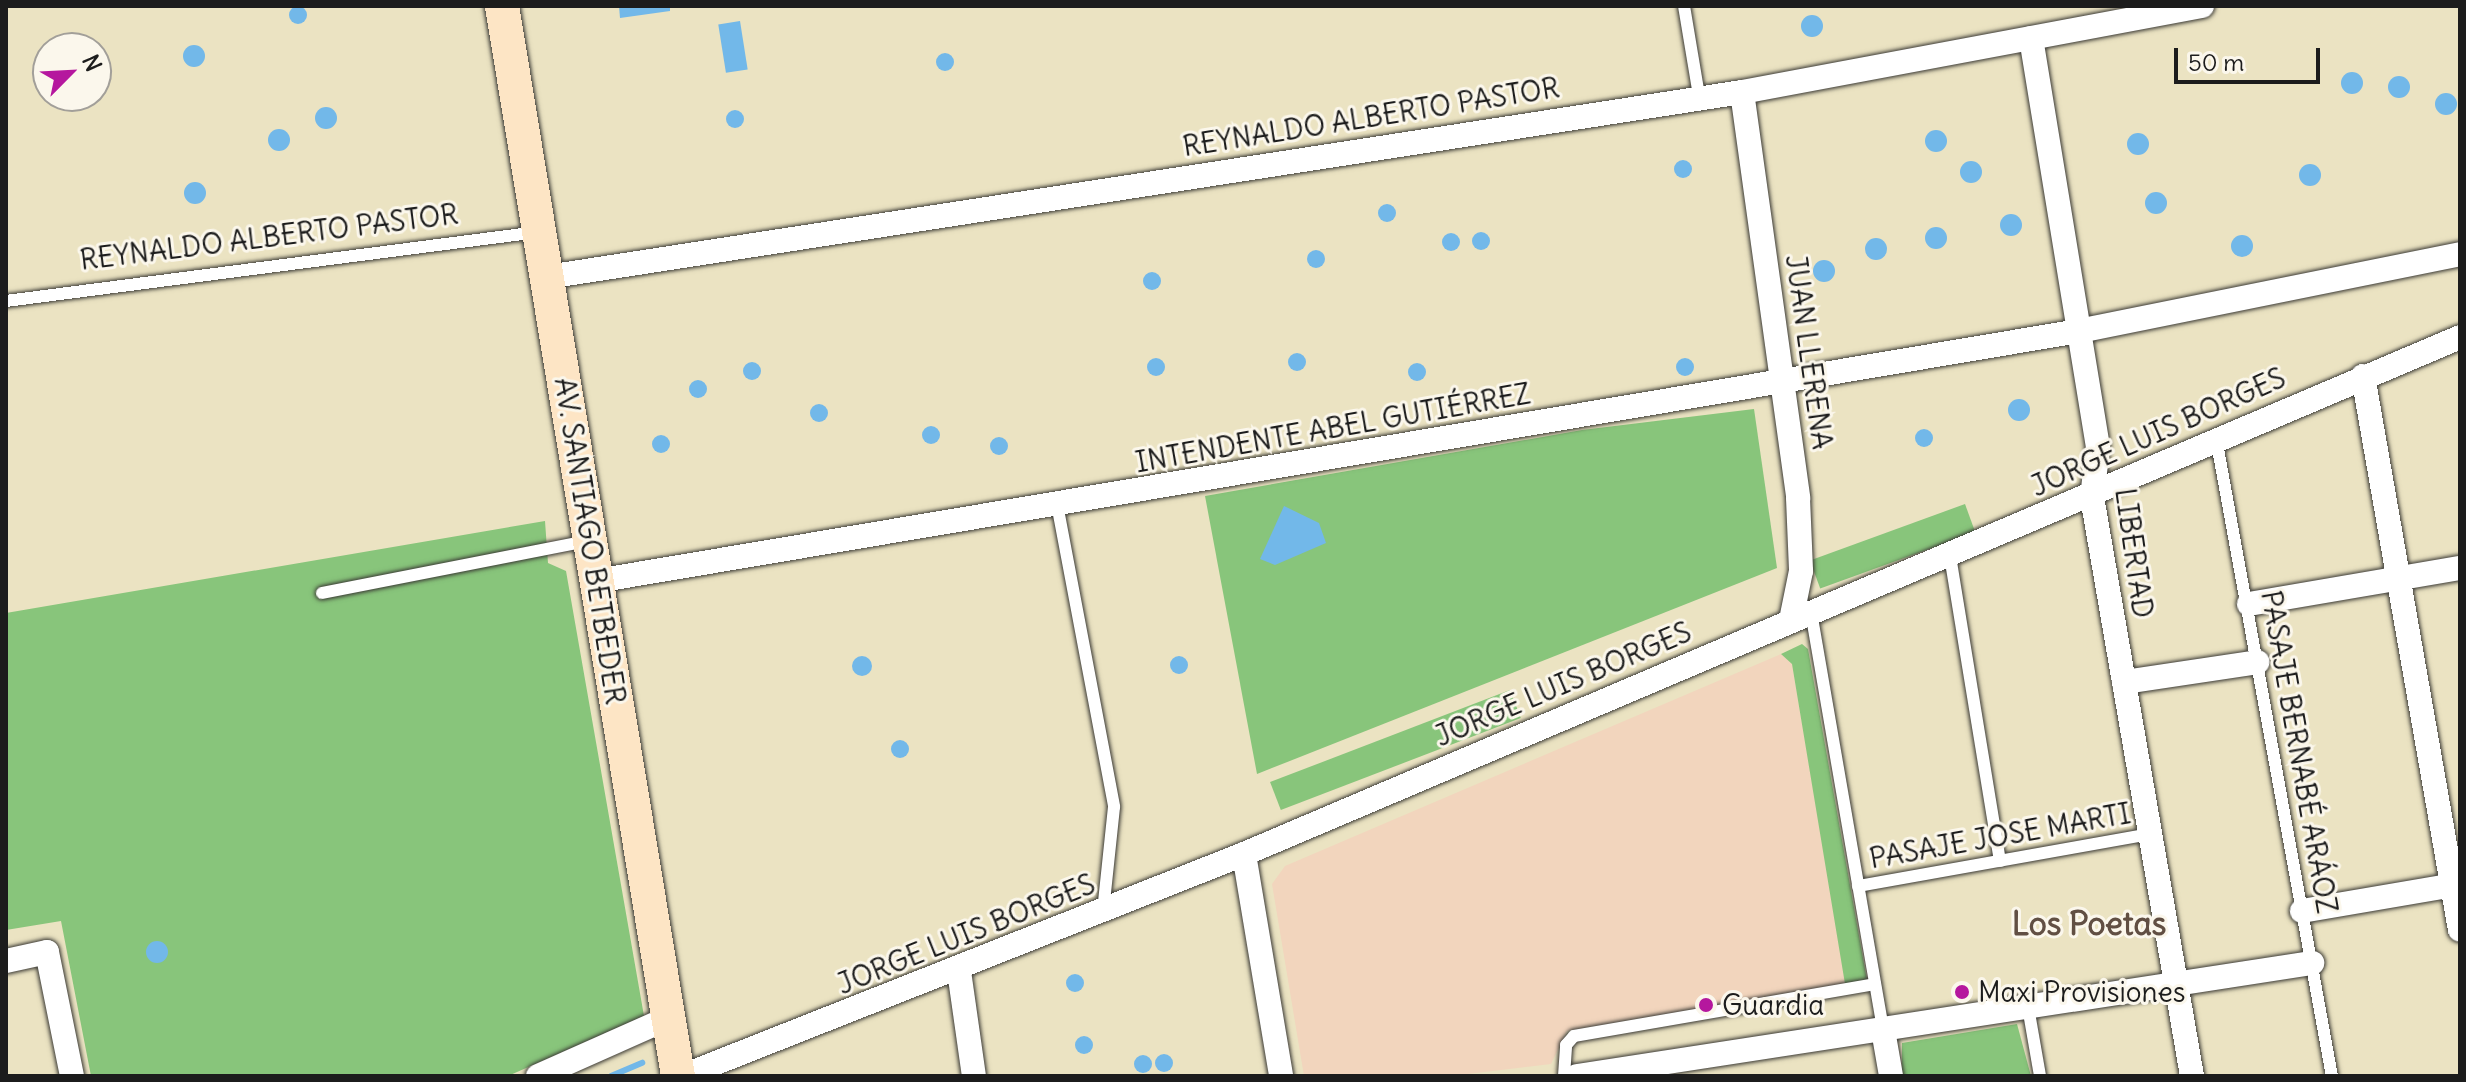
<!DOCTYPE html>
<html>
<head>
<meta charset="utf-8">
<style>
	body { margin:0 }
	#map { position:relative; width:2466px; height:1082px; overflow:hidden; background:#ebe3c2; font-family:Delius,sans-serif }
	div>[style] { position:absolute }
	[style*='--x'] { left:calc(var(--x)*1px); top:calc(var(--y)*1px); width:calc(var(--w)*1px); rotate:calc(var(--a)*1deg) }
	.built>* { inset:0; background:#f2d5bd }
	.green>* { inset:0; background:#88c57b; transform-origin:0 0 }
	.water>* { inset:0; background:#72b8e9; transform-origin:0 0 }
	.round { border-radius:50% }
	.stream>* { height:6px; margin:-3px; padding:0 3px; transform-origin:3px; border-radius:3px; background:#72b8e9 }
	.roads { filter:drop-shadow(0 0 2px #3b3a35) drop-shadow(0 0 2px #3b3a35) }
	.service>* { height:12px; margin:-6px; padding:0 6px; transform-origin:6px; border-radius:6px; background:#fff }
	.minor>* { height:24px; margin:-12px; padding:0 12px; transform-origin:12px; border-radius:12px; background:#fff }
	.secondary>* { height:34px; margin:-17px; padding:0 17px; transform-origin:17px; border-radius:17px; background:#fde5c5 }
	.dots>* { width:22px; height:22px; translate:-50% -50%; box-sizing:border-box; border:4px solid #fbf7ec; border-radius:50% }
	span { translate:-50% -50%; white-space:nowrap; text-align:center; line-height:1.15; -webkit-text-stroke:6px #fbf7ec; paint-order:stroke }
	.street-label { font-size:28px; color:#1c1c1c }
	.poi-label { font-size:28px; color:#1c1c1c }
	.left { translate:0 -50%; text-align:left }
	.quarter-label { font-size:32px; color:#614f43; font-weight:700 }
	.frame { position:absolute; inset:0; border:8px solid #1c1c1c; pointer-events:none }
	.north { position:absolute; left:32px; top:32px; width:80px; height:80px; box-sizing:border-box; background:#fbf7ec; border:2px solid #a29f99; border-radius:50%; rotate:66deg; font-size:22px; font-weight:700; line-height:32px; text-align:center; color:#1c1c1c }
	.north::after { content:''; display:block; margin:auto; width:28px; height:36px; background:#b5179e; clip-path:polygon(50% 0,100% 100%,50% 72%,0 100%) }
	.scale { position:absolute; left:2174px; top:48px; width:146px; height:36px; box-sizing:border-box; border:4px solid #1c1c1c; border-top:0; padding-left:10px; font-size:24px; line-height:28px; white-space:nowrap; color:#1c1c1c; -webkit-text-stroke:6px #fbf7ec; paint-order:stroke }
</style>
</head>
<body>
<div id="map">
	<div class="built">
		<div style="clip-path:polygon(1781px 654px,1792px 664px,1846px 984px,1567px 1031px,1551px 1064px,1451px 1076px,1304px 1076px,1272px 884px,1285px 866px)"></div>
	</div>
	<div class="green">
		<div style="clip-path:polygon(1754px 409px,1777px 568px,1257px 774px,1205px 496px,1582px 430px)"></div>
		<div style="left:1965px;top:504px;width:30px;height:165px;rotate:70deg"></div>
		<div style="clip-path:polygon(545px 521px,548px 563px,566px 571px,644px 1016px,508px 1076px,91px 1076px,61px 921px,6px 930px,6px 613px)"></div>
		<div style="clip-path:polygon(1802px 644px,1808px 649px,1868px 986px,1846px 990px,1792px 664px,1781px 654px)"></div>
		<div style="left:1510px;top:690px;width:30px;height:257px;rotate:69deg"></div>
		<div style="clip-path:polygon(2017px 1024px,2031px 1076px,1902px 1076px,1902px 1043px)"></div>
	</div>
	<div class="water">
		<div class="round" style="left:289px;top:6px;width:18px;height:18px"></div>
		<div style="clip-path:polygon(619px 6px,670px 6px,670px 11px,620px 18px)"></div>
		<div class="round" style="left:1801px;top:15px;width:22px;height:22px"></div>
		<div style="left:740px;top:21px;width:49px;height:22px;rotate:81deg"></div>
		<div class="round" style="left:183px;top:45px;width:22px;height:22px"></div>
		<div class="round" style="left:936px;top:53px;width:18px;height:18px"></div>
		<div class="round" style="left:2341px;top:72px;width:22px;height:22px"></div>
		<div class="round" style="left:2388px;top:76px;width:22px;height:22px"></div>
		<div class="round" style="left:2435px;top:93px;width:22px;height:22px"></div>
		<div class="round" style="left:315px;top:107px;width:22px;height:22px"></div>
		<div class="round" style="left:726px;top:110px;width:18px;height:18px"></div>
		<div class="round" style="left:268px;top:129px;width:22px;height:22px"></div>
		<div class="round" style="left:1925px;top:130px;width:22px;height:22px"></div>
		<div class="round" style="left:2127px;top:133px;width:22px;height:22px"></div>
		<div class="round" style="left:1674px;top:160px;width:18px;height:18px"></div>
		<div class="round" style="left:1960px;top:161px;width:22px;height:22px"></div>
		<div class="round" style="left:2299px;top:164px;width:22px;height:22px"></div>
		<div class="round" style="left:184px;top:182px;width:22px;height:22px"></div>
		<div class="round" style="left:2145px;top:192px;width:22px;height:22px"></div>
		<div class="round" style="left:1378px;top:204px;width:18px;height:18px"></div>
		<div class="round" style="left:2000px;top:214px;width:22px;height:22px"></div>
		<div class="round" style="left:1925px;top:227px;width:22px;height:22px"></div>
		<div class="round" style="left:1472px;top:232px;width:18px;height:18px"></div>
		<div class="round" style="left:1442px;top:233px;width:18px;height:18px"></div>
		<div class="round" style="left:2231px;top:235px;width:22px;height:22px"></div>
		<div class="round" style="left:1865px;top:238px;width:22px;height:22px"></div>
		<div class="round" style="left:1307px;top:250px;width:18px;height:18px"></div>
		<div class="round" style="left:1813px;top:260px;width:22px;height:22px"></div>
		<div class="round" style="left:1143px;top:272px;width:18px;height:18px"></div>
		<div class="round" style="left:1288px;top:353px;width:18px;height:18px"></div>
		<div class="round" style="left:1676px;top:358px;width:18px;height:18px"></div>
		<div class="round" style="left:1147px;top:358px;width:18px;height:18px"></div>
		<div class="round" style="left:743px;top:362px;width:18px;height:18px"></div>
		<div class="round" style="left:1408px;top:363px;width:18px;height:18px"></div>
		<div class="round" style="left:689px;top:380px;width:18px;height:18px"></div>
		<div class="round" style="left:2008px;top:399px;width:22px;height:22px"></div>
		<div class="round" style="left:810px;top:404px;width:18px;height:18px"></div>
		<div class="round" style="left:922px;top:426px;width:18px;height:18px"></div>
		<div class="round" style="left:1915px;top:429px;width:18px;height:18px"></div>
		<div class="round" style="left:652px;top:435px;width:18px;height:18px"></div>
		<div class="round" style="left:990px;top:437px;width:18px;height:18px"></div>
		<div style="clip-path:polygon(1284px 506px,1319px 523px,1326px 543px,1275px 565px,1260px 559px)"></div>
		<div class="round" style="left:1170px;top:656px;width:18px;height:18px"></div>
		<div class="round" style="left:852px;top:656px;width:20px;height:20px"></div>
		<div class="round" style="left:891px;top:740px;width:18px;height:18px"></div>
		<div class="round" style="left:146px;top:941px;width:22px;height:22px"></div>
		<div class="round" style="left:1066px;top:974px;width:18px;height:18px"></div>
		<div class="round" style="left:1075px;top:1036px;width:18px;height:18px"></div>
		<div class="round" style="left:1155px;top:1054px;width:18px;height:18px"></div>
		<div class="round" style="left:1134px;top:1055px;width:18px;height:18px"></div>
	</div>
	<div class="stream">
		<div style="--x:611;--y:1076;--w:34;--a:-23"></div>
	</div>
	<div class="roads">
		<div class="service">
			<div style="--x:1684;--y:6;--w:91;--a:80.5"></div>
			<div style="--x:6;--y:301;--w:536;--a:-7.39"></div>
			<div style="--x:2216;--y:438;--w:648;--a:79.7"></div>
			<div style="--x:1057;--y:504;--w:308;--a:79.3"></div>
			<div style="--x:1114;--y:807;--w:105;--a:96"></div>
			<div style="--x:1950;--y:556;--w:309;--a:80.7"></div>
			<div style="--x:322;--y:593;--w:270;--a:-11.1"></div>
			<div style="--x:1811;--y:612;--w:424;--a:80.2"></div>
			<div style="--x:1858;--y:886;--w:297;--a:-10.1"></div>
			<div style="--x:2028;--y:1007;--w:70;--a:80.1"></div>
			<div style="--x:1564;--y:1076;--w:31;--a:-86"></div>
			<div style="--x:1566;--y:1045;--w:12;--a:-48"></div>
			<div style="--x:1574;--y:1036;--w:305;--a:-9.8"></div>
		</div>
		<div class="minor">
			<div style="--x:2031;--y:38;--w:414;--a:80.7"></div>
			<div style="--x:2098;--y:447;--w:50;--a:96.8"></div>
			<div style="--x:2092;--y:497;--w:588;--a:80.2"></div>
			<div style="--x:1742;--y:92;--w:410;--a:82.1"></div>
			<div style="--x:1798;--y:498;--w:73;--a:87.6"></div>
			<div style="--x:1801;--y:571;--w:50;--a:101.5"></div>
			<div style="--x:547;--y:277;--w:1209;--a:-8.8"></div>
			<div style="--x:1742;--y:92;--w:468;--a:-10.6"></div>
			<div style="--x:2363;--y:376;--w:562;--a:80.07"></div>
			<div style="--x:596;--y:581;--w:1504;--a:-9.57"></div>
			<div style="--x:2079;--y:331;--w:389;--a:-11.4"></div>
			<div style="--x:2249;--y:604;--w:214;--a:-9.7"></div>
			<div style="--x:2124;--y:682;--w:135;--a:-8.5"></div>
			<div style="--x:1244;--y:854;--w:225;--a:80.5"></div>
			<div style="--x:2302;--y:911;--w:160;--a:-9.7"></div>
			<div style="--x:6;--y:961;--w:42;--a:-12.4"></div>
			<div style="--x:47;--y:952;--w:126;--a:78.6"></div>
			<div style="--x:959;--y:971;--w:106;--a:81.9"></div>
			<div style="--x:1883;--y:1030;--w:47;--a:80.1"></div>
			<div style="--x:538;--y:1076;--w:142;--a:-24"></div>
			<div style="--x:683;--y:1076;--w:603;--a:-21.59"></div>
			<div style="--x:1244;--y:854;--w:1321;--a:-23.03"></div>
			<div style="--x:1577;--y:1076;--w:744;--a:-8.74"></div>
		</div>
		<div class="secondary">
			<div style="--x:502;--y:6;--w:1084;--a:80.66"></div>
		</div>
	</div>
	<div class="dots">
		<div style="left:1962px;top:992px;background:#b5179e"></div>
		<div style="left:1706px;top:1005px;background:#b5179e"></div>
	</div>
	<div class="street-label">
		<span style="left:1371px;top:117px;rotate:-9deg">REYNALDO ALBERTO PASTOR</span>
		<span style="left:269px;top:237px;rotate:-7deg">REYNALDO ALBERTO PASTOR</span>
		<span style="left:1809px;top:352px;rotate:82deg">JUAN LLERENA</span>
		<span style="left:1333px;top:428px;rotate:-10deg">INTENDENTE ABEL GUTIÉRREZ</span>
		<span style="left:2158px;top:432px;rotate:-24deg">JORGE LUIS BORGES</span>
		<span style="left:590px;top:541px;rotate:81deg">AV. SANTIAGO BETBEDER</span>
		<span style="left:2134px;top:553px;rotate:82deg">LIBERTAD</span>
		<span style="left:1563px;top:684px;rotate:-23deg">JORGE LUIS BORGES</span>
		<span style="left:2299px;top:752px;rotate:80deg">PASAJE BERNABÉ ARÁOZ</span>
		<span style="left:2000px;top:836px;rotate:-10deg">PASAJE JOSE MARTI</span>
		<span style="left:966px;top:934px;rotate:-22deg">JORGE LUIS BORGES</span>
	</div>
	<div class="poi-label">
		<span class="left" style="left:1978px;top:992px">Maxi Provisiones</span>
		<span class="left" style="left:1722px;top:1005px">Guardia</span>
	</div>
	<div class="quarter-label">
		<span style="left:2089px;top:924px">Los Poetas</span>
	</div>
	<div class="frame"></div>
	<div class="north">N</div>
	<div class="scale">50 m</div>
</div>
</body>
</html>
